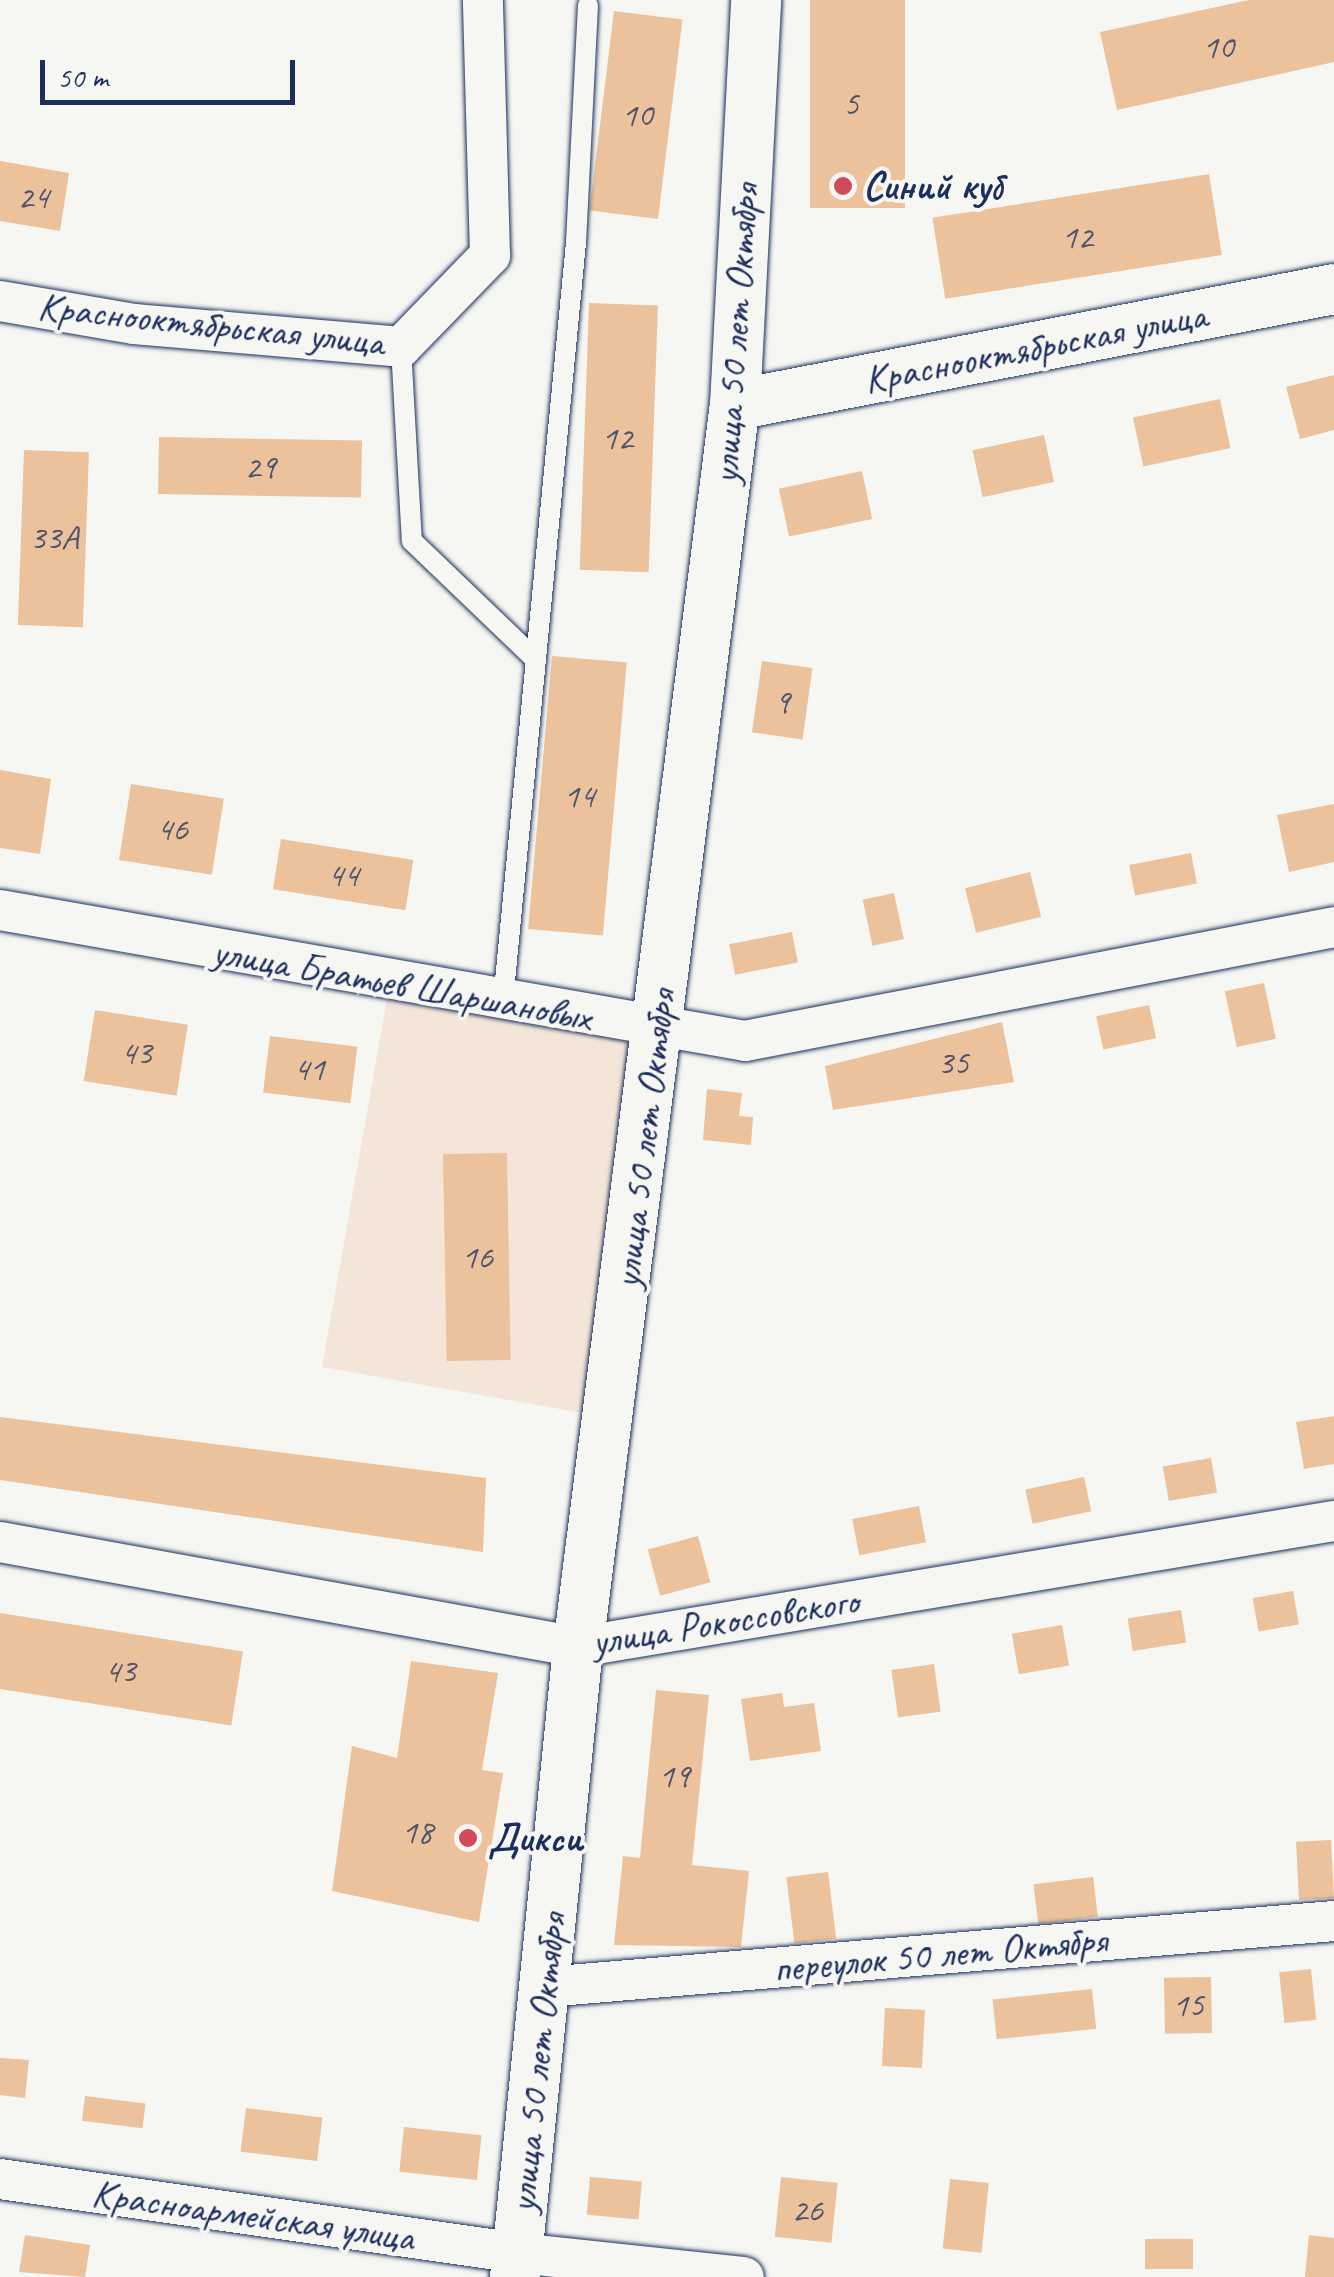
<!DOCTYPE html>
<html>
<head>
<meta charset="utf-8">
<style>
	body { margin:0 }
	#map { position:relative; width:1334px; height:2277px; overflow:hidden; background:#f6f6f2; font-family:Caveat,sans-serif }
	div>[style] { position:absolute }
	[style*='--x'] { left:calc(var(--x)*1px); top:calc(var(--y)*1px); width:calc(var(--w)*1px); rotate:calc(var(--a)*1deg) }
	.built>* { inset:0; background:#f3e6d8; transform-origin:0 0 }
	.building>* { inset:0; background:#ebc29b; transform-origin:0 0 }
	.roads { filter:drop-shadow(0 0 2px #1b2f5e) drop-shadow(0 0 2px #1b2f5e) }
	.service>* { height:20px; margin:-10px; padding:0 10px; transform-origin:10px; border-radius:10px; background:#f6f6f2 }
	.minor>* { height:40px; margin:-20px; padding:0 20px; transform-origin:20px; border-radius:20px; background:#f6f6f2 }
	.tertiary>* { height:50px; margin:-25px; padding:0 25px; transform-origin:25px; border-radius:25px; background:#f6f6f2 }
	.dots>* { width:28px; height:28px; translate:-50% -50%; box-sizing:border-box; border:5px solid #f6f6f2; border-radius:50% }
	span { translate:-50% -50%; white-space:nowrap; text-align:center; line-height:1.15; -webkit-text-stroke:8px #f6f6f2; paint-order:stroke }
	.number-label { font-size:35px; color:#4f546d }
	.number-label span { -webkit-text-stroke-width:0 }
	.poi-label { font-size:40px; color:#1b2f5e; font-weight:700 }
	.left { translate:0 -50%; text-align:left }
	.street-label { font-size:40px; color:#1b2f5e }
	.scale { position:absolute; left:40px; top:60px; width:255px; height:45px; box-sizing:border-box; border:5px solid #1b2f5e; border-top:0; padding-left:12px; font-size:30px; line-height:35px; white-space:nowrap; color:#1b2f5e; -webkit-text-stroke:8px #f6f6f2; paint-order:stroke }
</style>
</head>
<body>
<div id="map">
	<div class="built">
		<div style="left:390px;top:982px;width:272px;height:391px;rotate:10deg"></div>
	</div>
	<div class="building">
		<div style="left:810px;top:0;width:95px;height:208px"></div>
		<div style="clip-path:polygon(1249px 0,1334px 0,1334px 62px,1117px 110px,1100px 32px)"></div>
		<div style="left:614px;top:11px;width:69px;height:201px;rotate:7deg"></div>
		<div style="clip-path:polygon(0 161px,69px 173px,60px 231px,0 221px)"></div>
		<div style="left:1209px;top:174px;width:82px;height:280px;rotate:81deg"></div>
		<div style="left:589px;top:303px;width:69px;height:267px;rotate:2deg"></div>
		<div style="clip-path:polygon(1334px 375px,1334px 430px,1300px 439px,1286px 387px)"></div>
		<div style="left:1220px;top:399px;width:50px;height:89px;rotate:78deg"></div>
		<div style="left:1044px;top:435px;width:48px;height:73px;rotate:78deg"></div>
		<div style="left:159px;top:437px;width:203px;height:57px;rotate:1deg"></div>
		<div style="left:24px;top:450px;width:65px;height:175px;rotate:2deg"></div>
		<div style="left:862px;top:471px;width:49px;height:85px;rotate:78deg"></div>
		<div style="left:552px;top:656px;width:75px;height:274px;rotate:5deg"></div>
		<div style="left:762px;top:661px;width:51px;height:72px;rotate:8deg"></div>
		<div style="clip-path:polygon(0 770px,51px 779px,40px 854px,0 848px)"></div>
		<div style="left:131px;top:784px;width:94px;height:77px;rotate:9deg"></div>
		<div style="clip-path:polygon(1334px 804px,1334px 862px,1289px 872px,1277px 815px)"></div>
		<div style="left:281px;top:839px;width:134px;height:51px;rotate:9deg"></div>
		<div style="left:1191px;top:853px;width:31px;height:63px;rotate:79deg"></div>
		<div style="left:1030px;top:872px;width:46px;height:67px;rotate:76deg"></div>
		<div style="left:894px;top:893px;width:47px;height:32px;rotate:78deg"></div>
		<div style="left:792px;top:932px;width:31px;height:64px;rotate:79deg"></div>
		<div style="left:1264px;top:983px;width:57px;height:40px;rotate:78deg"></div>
		<div style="left:1149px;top:1005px;width:34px;height:54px;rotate:78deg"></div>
		<div style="left:95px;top:1010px;width:94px;height:72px;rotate:9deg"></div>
		<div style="clip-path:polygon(1002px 1022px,1014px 1082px,833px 1110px,825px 1066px)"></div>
		<div style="left:270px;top:1036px;width:88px;height:57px;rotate:7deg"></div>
		<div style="clip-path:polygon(707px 1089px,742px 1093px,739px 1116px,753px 1117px,751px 1145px,703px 1140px)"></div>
		<div style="left:507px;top:1153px;width:207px;height:64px;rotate:89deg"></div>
		<div style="clip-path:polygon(1334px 1416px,1334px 1464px,1304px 1469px,1296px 1422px)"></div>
		<div style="clip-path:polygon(0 1417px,486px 1478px,483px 1552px,0 1480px)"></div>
		<div style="left:1211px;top:1458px;width:35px;height:49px;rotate:80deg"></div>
		<div style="left:1084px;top:1477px;width:35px;height:60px;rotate:78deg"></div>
		<div style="left:919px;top:1506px;width:37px;height:68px;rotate:79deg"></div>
		<div style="left:698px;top:1536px;width:48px;height:52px;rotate:75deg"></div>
		<div style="left:1293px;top:1591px;width:34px;height:41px;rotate:80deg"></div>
		<div style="left:1181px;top:1610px;width:33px;height:54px;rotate:81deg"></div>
		<div style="left:0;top:1613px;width:246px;height:75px;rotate:9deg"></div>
		<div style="left:1062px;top:1625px;width:41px;height:51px;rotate:80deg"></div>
		<div style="clip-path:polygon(411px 1661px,498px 1673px,482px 1770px,503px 1773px,479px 1922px,332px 1891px,352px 1746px,397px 1758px)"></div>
		<div style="left:934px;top:1664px;width:48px;height:43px;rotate:82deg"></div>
		<div style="clip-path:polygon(656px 1690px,709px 1695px,692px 1865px,749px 1871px,741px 1947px,614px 1945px,623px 1856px,640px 1858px)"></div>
		<div style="clip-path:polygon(782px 1693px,784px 1707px,814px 1703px,821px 1751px,750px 1761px,741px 1699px)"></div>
		<div style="left:1331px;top:1840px;width:58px;height:35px;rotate:87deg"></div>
		<div style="left:828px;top:1872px;width:67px;height:42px;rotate:83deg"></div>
		<div style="left:1093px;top:1877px;width:40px;height:60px;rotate:83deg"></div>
		<div style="left:1311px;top:1969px;width:51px;height:32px;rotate:84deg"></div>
		<div style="left:1211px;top:1977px;width:56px;height:47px;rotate:89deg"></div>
		<div style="left:1092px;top:1989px;width:40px;height:100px;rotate:84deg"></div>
		<div style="left:885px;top:2008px;width:40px;height:58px;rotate:3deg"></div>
		<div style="clip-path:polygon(0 2058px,29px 2060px,25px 2098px,0 2095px)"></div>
		<div style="left:85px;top:2096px;width:61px;height:25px;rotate:7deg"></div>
		<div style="left:246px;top:2108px;width:77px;height:44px;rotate:7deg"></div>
		<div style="left:404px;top:2127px;width:78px;height:45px;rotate:6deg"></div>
		<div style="left:590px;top:2177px;width:52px;height:38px;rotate:5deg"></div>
		<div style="left:781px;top:2177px;width:57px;height:60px;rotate:6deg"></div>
		<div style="left:950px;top:2179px;width:39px;height:70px;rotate:6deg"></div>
		<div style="clip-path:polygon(25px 2235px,90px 2245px,85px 2277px,19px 2272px)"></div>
		<div style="clip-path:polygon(1309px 2235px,1334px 2238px,1334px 2277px,1305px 2277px)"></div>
		<div style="left:1145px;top:2239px;width:48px;height:30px"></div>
	</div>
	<div class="roads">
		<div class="service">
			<div style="--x:401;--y:347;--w:194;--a:86.8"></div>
			<div style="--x:412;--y:541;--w:172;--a:43.8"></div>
			<div style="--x:503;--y:1002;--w:763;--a:-84.51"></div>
			<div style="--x:576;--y:242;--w:237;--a:-87.1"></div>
		</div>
		<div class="minor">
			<div style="--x:0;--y:301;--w:136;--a:9.7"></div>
			<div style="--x:134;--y:324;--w:268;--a:4.9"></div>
			<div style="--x:401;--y:347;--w:128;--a:-45.9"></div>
			<div style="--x:490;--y:255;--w:255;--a:-91.6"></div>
			<div style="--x:0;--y:910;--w:756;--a:9.97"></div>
			<div style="--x:745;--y:1041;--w:600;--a:-10.95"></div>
			<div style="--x:0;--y:1542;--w:587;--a:10.3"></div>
			<div style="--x:578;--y:1647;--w:766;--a:-9.46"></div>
			<div style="--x:545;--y:1987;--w:792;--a:-4.78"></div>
			<div style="--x:0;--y:2179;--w:523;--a:8.13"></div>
			<div style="--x:518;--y:2253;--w:227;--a:6.1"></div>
		</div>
		<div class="tertiary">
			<div style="--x:735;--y:405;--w:610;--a:-10.96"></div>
			<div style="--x:515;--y:2277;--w:633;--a:-84.29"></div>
			<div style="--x:578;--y:1647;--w:1252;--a:-82.8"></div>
			<div style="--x:735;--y:405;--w:406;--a:-87"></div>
		</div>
	</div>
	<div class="dots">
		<div style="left:843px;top:186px;background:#d1495b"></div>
		<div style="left:468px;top:1838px;background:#d1495b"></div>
	</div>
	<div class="number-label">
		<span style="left:1218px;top:47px">10</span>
		<span style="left:851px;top:104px">5</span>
		<span style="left:637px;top:115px">10</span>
		<span style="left:33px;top:197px">24</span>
		<span style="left:1077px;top:237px">12</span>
		<span style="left:617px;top:438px">12</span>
		<span style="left:260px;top:467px">29</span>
		<span style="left:54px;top:538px">33А</span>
		<span style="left:782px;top:702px">9</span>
		<span style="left:579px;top:796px">14</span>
		<span style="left:172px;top:829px">46</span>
		<span style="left:343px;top:875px">44</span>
		<span style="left:136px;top:1053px">43</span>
		<span style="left:953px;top:1063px">35</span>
		<span style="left:309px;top:1069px">41</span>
		<span style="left:477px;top:1257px">16</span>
		<span style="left:120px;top:1671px">43</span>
		<span style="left:674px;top:1776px">19</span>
		<span style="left:417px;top:1832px">18</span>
		<span style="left:1188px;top:2005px">15</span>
		<span style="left:807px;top:2210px">26</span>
	</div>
	<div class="poi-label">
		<span class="left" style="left:863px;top:186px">Синий куб</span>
		<span class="left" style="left:488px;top:1838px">Дикси</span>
	</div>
	<div class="street-label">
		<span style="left:211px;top:324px;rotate:6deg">Краснооктябрьская улица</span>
		<span style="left:735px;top:334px;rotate:-86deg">улица 50 лет Октября</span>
		<span style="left:1035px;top:347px;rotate:-11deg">Краснооктябрьская улица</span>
		<span style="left:402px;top:984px;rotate:10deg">улица Братьев Шаршановых</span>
		<span style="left:644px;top:1139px;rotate:-83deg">улица 50 лет Октября</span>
		<span style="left:725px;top:1621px;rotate:-9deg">улица Рокоссовского</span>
		<span style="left:940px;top:1954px;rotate:-5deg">переулок 50 лет Октября</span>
		<span style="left:537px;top:2063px;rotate:-84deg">улица 50 лет Октября</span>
		<span style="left:253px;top:2215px;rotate:8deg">Красноармейская улица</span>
	</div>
	<div class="scale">50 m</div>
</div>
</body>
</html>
